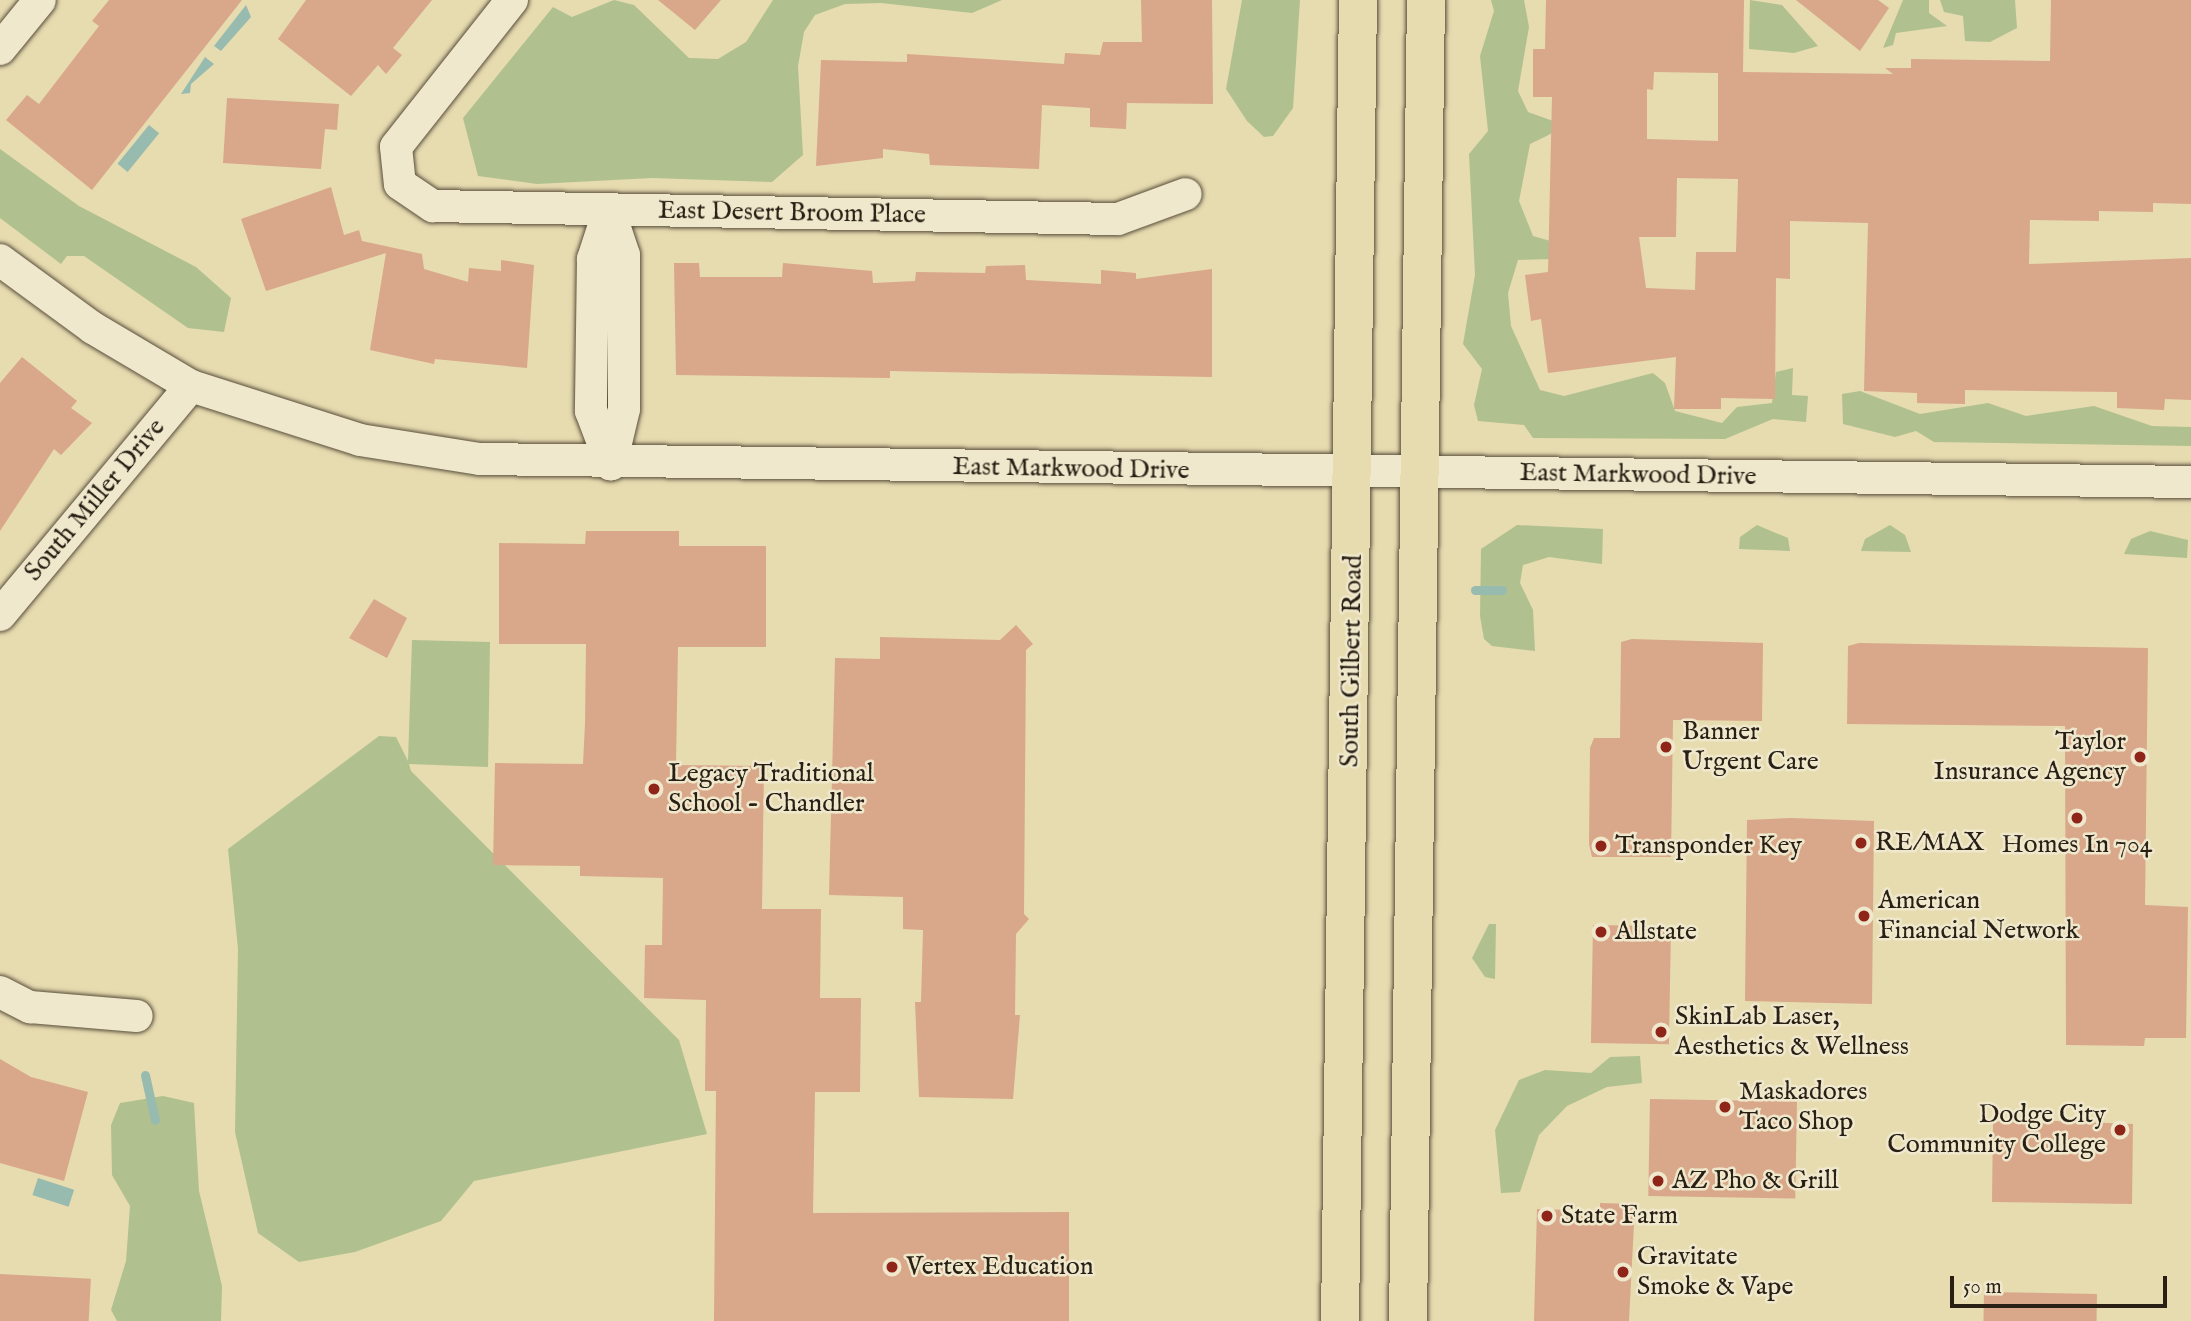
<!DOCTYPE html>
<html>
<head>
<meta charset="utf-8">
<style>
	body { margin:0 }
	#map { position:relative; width:2191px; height:1321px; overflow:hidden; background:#e7dbb0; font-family:"IM FELL English",serif }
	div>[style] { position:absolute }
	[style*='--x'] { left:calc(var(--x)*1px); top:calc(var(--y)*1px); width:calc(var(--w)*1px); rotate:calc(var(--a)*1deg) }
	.green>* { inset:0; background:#b0c18f }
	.water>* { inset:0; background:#97bbaf; transform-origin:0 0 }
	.stream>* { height:9px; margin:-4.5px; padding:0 4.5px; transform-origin:4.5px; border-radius:4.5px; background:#97bbaf }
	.building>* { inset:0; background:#d9a78a; transform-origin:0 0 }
	.roads { filter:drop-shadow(0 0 2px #584e3b) drop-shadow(0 0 2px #584e3b) }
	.minor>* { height:32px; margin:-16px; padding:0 16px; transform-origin:16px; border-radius:16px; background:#efe8cc }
	.major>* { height:38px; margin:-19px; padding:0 19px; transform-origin:19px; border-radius:19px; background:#e7dbb0 }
	.dots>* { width:19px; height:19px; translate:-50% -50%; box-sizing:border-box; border:4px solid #efe8cc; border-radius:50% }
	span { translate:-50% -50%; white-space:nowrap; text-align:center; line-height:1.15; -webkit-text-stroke:5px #efe8cc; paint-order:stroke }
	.street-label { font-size:26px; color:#291f14 }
	.poi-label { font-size:26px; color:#291f14 }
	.left { translate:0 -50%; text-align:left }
	.right { translate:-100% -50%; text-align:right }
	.scale { position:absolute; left:1950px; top:1276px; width:217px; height:32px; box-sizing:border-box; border:4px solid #291f14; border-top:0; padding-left:9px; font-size:21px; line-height:24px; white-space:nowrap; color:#291f14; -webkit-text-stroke:5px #efe8cc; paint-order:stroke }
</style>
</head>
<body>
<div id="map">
	<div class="green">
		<div style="clip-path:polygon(614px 0,634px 5px,689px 58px,718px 59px,746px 42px,773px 0,1002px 0,972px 13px,881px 3px,845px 4px,815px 15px,804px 32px,798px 66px,803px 155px,772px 182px,652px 178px,537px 184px,478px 176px,463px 118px,553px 7px,572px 17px)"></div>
		<div style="clip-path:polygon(1242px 0,1300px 0,1293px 108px,1273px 136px,1264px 137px,1247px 121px,1226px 89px)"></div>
		<div style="clip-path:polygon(1491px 0,1524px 0,1529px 27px,1518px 91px,1528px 112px,1567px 126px,1530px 144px,1519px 201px,1533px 236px,1554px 242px,1553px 259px,1518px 260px,1508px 293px,1511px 326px,1540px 390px,1564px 396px,1653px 373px,1665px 383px,1675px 411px,1722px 423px,1737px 407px,1772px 403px,1776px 372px,1793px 368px,1792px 395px,1808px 396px,1806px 422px,1773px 419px,1725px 439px,1533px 438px,1524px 425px,1478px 421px,1474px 405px,1482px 369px,1463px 344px,1475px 275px,1469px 154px,1488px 131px,1480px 56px,1494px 11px)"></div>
		<div style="clip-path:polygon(1750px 0,1782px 5px,1818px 46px,1794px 53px,1749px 49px)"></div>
		<div style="clip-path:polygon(1903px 0,1929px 0,1929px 13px,1947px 26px,1896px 33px,1893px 45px,1883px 48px)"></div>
		<div style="clip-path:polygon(1940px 0,2015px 0,2017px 28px,1990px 42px,1965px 41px,1963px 16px,1944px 12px)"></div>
		<div style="clip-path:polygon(0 149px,79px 206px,196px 267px,231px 298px,224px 332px,188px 328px,84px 256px,67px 256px,61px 264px,0 218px)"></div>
		<div style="clip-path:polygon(1860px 391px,1920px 414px,1988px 403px,2026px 416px,2094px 406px,2152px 426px,2191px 427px,2191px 446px,1934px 442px,1916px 431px,1895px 437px,1843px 424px,1842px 394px)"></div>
		<div style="clip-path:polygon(1517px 525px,1603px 529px,1602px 564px,1549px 557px,1523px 565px,1520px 583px,1533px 610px,1535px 651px,1492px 646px,1484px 639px,1480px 616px,1481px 549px)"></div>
		<div style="clip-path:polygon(1757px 525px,1788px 538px,1790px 551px,1739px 549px,1740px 537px)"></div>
		<div style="clip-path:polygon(1890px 525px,1905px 535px,1911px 552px,1861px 551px,1865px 539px)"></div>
		<div style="clip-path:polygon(2150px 531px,2188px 540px,2187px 558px,2124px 554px,2131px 539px)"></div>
		<div style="clip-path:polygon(412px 640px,490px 642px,488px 767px,409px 764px,411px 771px,679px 1040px,707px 1134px,474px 1181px,441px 1221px,355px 1252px,299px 1262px,258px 1233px,235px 1132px,238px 949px,228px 849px,379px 736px,396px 737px,408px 761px)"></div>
		<div style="clip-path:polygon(1489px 924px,1496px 924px,1495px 979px,1485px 977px,1472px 958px)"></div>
		<div style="clip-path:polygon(1640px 1056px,1642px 1083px,1607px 1087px,1567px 1106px,1539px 1135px,1520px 1192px,1501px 1193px,1495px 1130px,1519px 1080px,1545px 1070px,1591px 1073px,1610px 1057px)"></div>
		<div style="clip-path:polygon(163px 1096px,194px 1103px,199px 1191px,222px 1286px,221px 1321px,117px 1321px,111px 1310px,126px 1261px,130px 1206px,112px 1175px,111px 1125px,120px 1103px)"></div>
	</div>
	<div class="water">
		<div style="clip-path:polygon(246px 5px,251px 17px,221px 51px,214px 46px)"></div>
		<div style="clip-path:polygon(205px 57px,214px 64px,191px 84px,190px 93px,181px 94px)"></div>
		<div style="left:149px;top:125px;width:13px;height:50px;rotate:39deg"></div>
		<div style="left:38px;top:1178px;width:38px;height:18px;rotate:18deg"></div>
	</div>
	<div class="stream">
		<div style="--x:1475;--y:590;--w:27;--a:0"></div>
		<div style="--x:145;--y:1075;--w:46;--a:77.5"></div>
	</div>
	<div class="building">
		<div style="clip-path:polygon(109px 0,242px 0,92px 190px,6px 120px,27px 95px,39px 104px,99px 26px,92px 21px)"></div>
		<div style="clip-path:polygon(306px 0,432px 0,393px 48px,402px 55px,386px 74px,378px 65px,351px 96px,278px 39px)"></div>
		<div style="clip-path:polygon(658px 0,721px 0,695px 30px)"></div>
		<div style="clip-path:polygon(1141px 0,1212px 0,1213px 104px,1127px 103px,1126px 129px,1090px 127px,1090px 108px,1042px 105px,1039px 169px,930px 165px,929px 154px,883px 149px,883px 158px,816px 166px,821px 60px,907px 62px,907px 54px,1064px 64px,1065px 53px,1100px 55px,1103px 42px,1142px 42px)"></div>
		<div style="clip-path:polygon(evenodd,1546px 0,1744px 0,1743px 72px,1893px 74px,1885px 68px,1911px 68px,1911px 59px,2050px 61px,2051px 0,2191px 0,2191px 204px,2153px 203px,2153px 212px,2099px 211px,2099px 221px,2030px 220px,2029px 264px,2191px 258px,2191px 400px,2165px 399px,2164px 410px,2117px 408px,2117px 392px,1965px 390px,1965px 404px,1917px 403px,1917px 393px,1864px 391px,1868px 223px,1790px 221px,1790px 279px,1776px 278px,1775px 399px,1721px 398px,1721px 409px,1674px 409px,1676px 357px,1548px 373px,1541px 319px,1531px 321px,1525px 275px,1548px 272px,1552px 97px,1533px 97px,1533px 49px,1545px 49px,1546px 0,1654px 72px,1718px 73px,1718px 141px,1647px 139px,1647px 89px,1653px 90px,1654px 72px,1546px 0,1677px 178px,1738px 179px,1736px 252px,1696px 252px,1695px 290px,1646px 288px,1639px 237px,1676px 237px,1677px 178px)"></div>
		<div style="clip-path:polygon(1796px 0,1878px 0,1889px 8px,1860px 51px)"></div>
		<div style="clip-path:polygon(227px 98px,339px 104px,337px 130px,325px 129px,321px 169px,223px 163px)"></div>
		<div style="clip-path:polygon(331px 187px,344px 235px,359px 230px,362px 241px,422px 254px,424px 269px,468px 282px,469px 268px,501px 271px,501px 260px,534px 265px,527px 368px,435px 359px,434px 364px,370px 350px,386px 253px,266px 291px,241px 219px)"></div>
		<div style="clip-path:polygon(674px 263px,699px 263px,700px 277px,782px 277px,783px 263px,872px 271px,873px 283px,915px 281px,916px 272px,985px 273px,986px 266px,1025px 265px,1026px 280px,1101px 284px,1101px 270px,1136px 273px,1136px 279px,1212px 269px,1212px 377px,890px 371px,890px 378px,676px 375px)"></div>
		<div style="clip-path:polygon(22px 357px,77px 401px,71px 408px,92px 423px,61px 455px,54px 449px,0 531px,0 383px)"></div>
		<div style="clip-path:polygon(586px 531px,679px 531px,679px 546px,766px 546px,766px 647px,678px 647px,676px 765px,764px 766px,762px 909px,821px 909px,820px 998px,861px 998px,860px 1092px,815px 1092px,813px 1213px,1069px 1212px,1069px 1321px,714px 1321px,716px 1091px,705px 1091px,706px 1000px,644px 998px,645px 945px,662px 945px,663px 878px,580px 876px,580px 866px,493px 865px,495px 763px,583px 764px,585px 724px,586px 644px,499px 644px,499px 543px,585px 544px)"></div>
		<div style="clip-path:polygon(374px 599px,407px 618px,387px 658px,349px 638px)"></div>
		<div style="clip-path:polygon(1016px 625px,1033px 644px,1026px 650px,1024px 914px,1029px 919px,1016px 934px,1015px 1015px,1020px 1015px,1013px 1099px,919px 1097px,915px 1002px,921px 1002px,923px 930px,903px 929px,903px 897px,829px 895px,835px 658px,880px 659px,880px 637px,1000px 640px)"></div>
		<div style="clip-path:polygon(1632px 639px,1763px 643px,1762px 721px,1673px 720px,1671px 857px,1592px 857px,1589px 844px,1590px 748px,1594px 738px,1620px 738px,1621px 642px)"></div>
		<div style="clip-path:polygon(1859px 643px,2148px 648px,2145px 905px,2188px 907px,2186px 1038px,2145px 1038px,2144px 1046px,2066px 1045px,2065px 726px,1847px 724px,1848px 646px)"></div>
		<div style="clip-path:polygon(1791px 818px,1874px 821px,1872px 1004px,1745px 1001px,1747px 820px)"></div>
		<div style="left:1593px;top:925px;width:78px;height:118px;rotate:1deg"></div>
		<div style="clip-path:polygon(0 1059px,31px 1077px,88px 1092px,64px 1181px,0 1163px)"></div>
		<div style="left:1650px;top:1099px;width:147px;height:97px;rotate:1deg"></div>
		<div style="clip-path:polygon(2006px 1119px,2133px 1124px,2132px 1204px,1992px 1202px,1993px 1123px)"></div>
		<div style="clip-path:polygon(1600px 1203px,1635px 1204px,1629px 1321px,1534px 1321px,1537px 1209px,1600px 1211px)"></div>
		<div style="left:0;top:1274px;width:91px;height:47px;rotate:3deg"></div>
		<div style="left:1984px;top:1292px;width:113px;height:29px;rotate:1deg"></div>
	</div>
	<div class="roads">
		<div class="minor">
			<div style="--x:512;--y:0;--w:187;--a:128.3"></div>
			<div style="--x:396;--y:147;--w:37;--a:84"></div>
			<div style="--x:400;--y:184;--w:40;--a:34"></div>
			<div style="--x:433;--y:206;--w:685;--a:1.09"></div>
			<div style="--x:1118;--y:219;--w:72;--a:-20.2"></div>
			<div style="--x:0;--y:49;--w:63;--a:-50.8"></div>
			<div style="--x:609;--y:210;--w:52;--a:108.1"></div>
			<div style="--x:593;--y:259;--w:152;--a:90.8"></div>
			<div style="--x:591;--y:411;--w:57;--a:69.3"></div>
			<div style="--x:609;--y:210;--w:47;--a:71.6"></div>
			<div style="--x:624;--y:255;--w:154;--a:90"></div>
			<div style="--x:624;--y:409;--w:57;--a:103.3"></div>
			<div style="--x:0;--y:260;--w:115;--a:36.2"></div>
			<div style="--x:93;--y:328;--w:114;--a:30.6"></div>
			<div style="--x:191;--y:386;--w:177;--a:17.7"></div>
			<div style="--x:360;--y:440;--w:121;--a:9"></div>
			<div style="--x:480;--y:459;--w:1711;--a:0.77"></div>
			<div style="--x:0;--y:615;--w:298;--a:-50.2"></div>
			<div style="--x:0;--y:992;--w:34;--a:27"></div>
			<div style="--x:30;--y:1007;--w:107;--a:4.8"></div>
		</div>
		<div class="major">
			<div style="--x:1340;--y:1321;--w:1321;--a:-89.22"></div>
			<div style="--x:1408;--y:1321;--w:1321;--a:-89.22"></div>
		</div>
	</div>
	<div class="dots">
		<div style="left:1666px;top:747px;background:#8f2418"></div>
		<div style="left:2140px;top:757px;background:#8f2418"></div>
		<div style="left:654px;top:789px;background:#8f2418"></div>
		<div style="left:2077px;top:818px;background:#8f2418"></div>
		<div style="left:1861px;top:843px;background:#8f2418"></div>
		<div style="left:1601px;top:846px;background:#8f2418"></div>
		<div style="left:1864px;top:916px;background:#8f2418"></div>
		<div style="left:1601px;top:932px;background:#8f2418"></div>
		<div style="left:1661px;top:1032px;background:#8f2418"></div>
		<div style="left:1725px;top:1107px;background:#8f2418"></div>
		<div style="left:2120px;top:1130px;background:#8f2418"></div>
		<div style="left:1658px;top:1181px;background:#8f2418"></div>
		<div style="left:1547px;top:1216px;background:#8f2418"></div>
		<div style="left:892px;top:1267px;background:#8f2418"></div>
		<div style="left:1623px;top:1272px;background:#8f2418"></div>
	</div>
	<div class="street-label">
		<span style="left:792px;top:213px;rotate:1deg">East Desert Broom Place</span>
		<span style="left:1071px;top:469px;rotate:1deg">East Markwood Drive</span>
		<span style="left:1638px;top:475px;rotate:1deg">East Markwood Drive</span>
		<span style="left:95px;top:500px;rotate:-50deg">South Miller Drive</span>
		<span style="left:1352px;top:661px;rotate:-89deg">South Gilbert Road</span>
	</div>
	<div class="poi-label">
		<span class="left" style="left:1682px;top:747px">Banner<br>Urgent Care</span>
		<span class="right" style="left:2126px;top:757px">Taylor<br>Insurance Agency</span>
		<span class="left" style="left:668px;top:789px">Legacy Traditional<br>School - Chandler</span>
		<span class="left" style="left:1875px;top:843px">RE/MAX</span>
		<span style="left:2077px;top:845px">Homes In 704</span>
		<span class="left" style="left:1615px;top:846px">Transponder Key</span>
		<span class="left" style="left:1878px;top:916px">American<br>Financial Network</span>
		<span class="left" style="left:1615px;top:932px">Allstate</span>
		<span class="left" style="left:1675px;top:1032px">SkinLab Laser,<br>Aesthetics &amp; Wellness</span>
		<span class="left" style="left:1739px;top:1107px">Maskadores<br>Taco Shop</span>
		<span class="right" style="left:2106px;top:1130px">Dodge City<br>Community College</span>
		<span class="left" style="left:1672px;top:1181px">AZ Pho &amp; Grill</span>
		<span class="left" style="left:1561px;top:1216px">State Farm</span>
		<span class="left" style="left:1637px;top:1272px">Gravitate<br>Smoke &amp; Vape</span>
		<span class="left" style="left:906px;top:1267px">Vertex Education</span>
	</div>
	<div class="scale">50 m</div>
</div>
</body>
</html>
